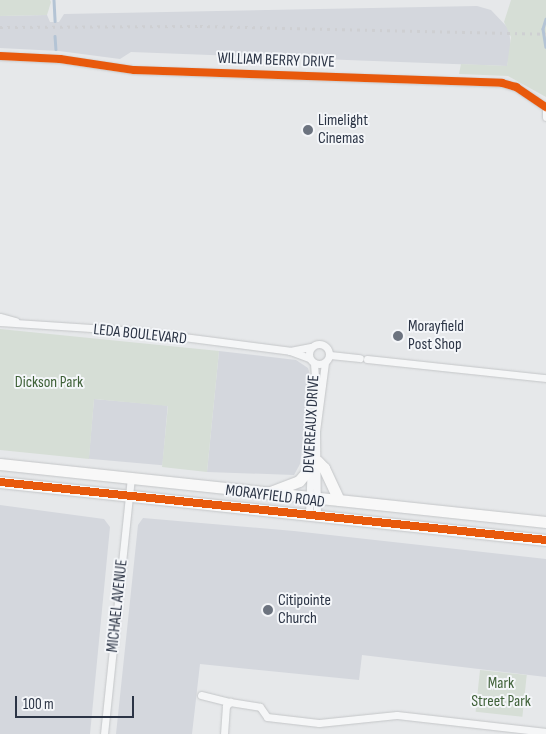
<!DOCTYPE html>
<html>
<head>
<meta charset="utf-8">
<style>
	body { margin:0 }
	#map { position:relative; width:546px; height:734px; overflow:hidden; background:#e6e8ea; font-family:"Sofia Sans Condensed",sans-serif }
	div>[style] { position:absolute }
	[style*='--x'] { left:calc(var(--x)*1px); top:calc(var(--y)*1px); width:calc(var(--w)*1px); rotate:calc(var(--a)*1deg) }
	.built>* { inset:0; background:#d4d7dd; transform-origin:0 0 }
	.green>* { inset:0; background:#d6ded6; transform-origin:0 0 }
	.stream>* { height:2.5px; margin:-1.25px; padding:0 1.25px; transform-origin:1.25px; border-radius:1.25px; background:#b4c4d5 }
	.roads { filter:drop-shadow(0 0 1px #c4c6c8) drop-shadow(0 0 1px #c4c6c8) }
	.minor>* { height:7px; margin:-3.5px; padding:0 3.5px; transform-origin:3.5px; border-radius:3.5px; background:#f5f6f7 }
	.minor>.ring { margin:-3.5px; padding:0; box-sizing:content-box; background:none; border:7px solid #f5f6f7; border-radius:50% }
	.primary>* { height:11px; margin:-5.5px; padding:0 5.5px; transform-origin:5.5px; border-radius:5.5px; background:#f8f8f8 }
	.rail>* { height:2.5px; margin-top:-1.25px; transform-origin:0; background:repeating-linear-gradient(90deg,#cecfd2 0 2.5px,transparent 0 7.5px) }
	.cycleway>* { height:8px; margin:-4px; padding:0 4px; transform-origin:4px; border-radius:4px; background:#e8590c }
	.dots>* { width:14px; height:14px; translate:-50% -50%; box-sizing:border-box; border:2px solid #f4f6f9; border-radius:50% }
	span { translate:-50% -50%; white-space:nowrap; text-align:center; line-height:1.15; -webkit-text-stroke:4px #f4f6f9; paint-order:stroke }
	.street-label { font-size:16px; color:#2b3445 }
	.poi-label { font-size:16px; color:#2b3445 }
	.left { translate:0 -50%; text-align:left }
	.park-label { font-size:16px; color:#3f6138 }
	.scale { position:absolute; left:15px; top:696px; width:119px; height:22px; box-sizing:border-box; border:2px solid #2b3445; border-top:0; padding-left:6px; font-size:15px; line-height:18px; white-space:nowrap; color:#2b3445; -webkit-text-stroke:4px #f4f6f9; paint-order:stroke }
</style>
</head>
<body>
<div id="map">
	<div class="built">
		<div style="clip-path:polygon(477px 6px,491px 10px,509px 29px,511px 48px,507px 66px,131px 52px,120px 59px,59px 51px,0 48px,0 16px,47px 15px,50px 22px,59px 22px,64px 14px)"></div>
		<div style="clip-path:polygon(219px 351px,296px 360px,308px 368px,311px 379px,300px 464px,294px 475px,207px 472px)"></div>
		<div style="left:94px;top:399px;width:74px;height:60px;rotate:5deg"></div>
		<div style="clip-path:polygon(0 505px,104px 519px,110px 527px,90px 734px,0 734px)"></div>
		<div style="clip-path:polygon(143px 518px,294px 531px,546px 559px,546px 677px,362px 655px,359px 680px,200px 664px,192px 734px,116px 734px,138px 525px)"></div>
	</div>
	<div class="green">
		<div style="clip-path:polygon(0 0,50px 0,51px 2px,47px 15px,0 16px)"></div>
		<div style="clip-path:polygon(511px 0,546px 0,546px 97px,508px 76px,459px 74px,461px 64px,507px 66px,511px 37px,504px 22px)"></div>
		<div style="clip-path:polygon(0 329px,219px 351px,207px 472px,162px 467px,168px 406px,94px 399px,89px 459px,0 450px)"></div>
		<div style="left:480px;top:670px;width:47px;height:42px;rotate:6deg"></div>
	</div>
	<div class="stream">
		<div style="--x:54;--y:0;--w:21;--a:87"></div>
		<div style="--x:546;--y:19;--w:10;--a:107"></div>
		<div style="--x:543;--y:29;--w:18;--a:81"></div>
		<div style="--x:55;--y:36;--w:13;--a:86"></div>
	</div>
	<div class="roads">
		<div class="minor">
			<div style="--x:0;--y:56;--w:60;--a:2.9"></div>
			<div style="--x:60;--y:59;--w:75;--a:8.5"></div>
			<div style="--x:134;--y:70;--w:368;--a:2"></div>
			<div style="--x:502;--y:83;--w:15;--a:16"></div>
			<div style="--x:516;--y:87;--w:36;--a:34"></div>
			<div style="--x:546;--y:106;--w:11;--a:90"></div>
			<div style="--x:0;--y:317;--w:16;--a:15"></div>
			<div style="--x:0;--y:322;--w:137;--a:3.8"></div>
			<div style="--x:137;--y:331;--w:154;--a:7.4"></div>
			<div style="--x:290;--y:351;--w:21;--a:-11"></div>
			<div class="ring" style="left:309px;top:344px;width:13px;height:13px"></div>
			<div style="--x:290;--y:351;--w:20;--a:20"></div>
			<div style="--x:330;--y:355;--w:30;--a:6"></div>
			<div style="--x:367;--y:359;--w:180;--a:6.1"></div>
			<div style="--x:314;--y:363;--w:27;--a:86"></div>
			<div style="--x:309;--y:515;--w:82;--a:-87.9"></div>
			<div style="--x:317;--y:516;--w:85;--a:-90.7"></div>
			<div style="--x:316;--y:431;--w:69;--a:-82.5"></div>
			<div style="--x:201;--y:695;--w:30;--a:14"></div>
			<div style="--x:104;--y:734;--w:257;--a:-84"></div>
			<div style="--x:224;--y:734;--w:28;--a:-86"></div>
			<div style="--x:226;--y:706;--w:6;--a:-45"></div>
			<div style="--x:230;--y:702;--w:30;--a:9"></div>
			<div style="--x:260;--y:707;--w:12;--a:55"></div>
			<div style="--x:267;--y:717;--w:52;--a:6.6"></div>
			<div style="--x:319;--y:723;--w:78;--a:-5.9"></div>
			<div style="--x:397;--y:715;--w:150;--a:6.5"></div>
		</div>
		<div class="primary">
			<div style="--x:317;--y:461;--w:10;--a:45"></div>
			<div style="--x:324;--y:468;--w:35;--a:65"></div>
			<div style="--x:0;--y:464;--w:549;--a:6.06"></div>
			<div style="--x:0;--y:482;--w:549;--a:6.06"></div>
			<div style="--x:268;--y:493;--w:33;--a:-21"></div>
			<div style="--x:299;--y:481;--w:16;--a:-50"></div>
		</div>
	</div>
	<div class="rail">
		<div style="--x:0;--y:27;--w:200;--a:-0.3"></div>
		<div style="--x:200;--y:26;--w:346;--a:1.3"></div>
	</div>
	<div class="cycleway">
		<div style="--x:0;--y:56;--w:60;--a:2.9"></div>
		<div style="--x:60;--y:59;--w:75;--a:8.5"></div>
		<div style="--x:134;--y:70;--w:368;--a:2"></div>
		<div style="--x:502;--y:83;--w:15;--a:16"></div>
		<div style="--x:516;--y:87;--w:36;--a:34"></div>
		<div style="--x:0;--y:482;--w:549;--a:6.06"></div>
	</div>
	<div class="dots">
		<div style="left:308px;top:130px;background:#6c737f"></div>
		<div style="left:398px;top:336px;background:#6c737f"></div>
		<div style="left:268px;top:610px;background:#6c737f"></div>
	</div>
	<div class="street-label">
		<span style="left:276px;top:61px;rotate:2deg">WILLIAM BERRY DRIVE</span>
		<span style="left:140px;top:335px;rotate:6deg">LEDA BOULEVARD</span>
		<span style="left:312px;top:424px;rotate:-87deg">DEVEREAUX DRIVE</span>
		<span style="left:275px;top:497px;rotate:7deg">MORAYFIELD ROAD</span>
		<span style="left:118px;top:606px;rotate:-84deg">MICHAEL AVENUE</span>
	</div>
	<div class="poi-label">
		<span class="left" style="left:318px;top:130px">Limelight<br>Cinemas</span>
		<span class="left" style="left:408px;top:336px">Morayfield<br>Post Shop</span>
		<span class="left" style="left:278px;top:610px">Citipointe<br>Church</span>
	</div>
	<div class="park-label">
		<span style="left:49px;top:383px">Dickson Park</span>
		<span style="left:501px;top:693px">Mark<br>Street Park</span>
	</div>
	<div class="scale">100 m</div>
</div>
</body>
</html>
